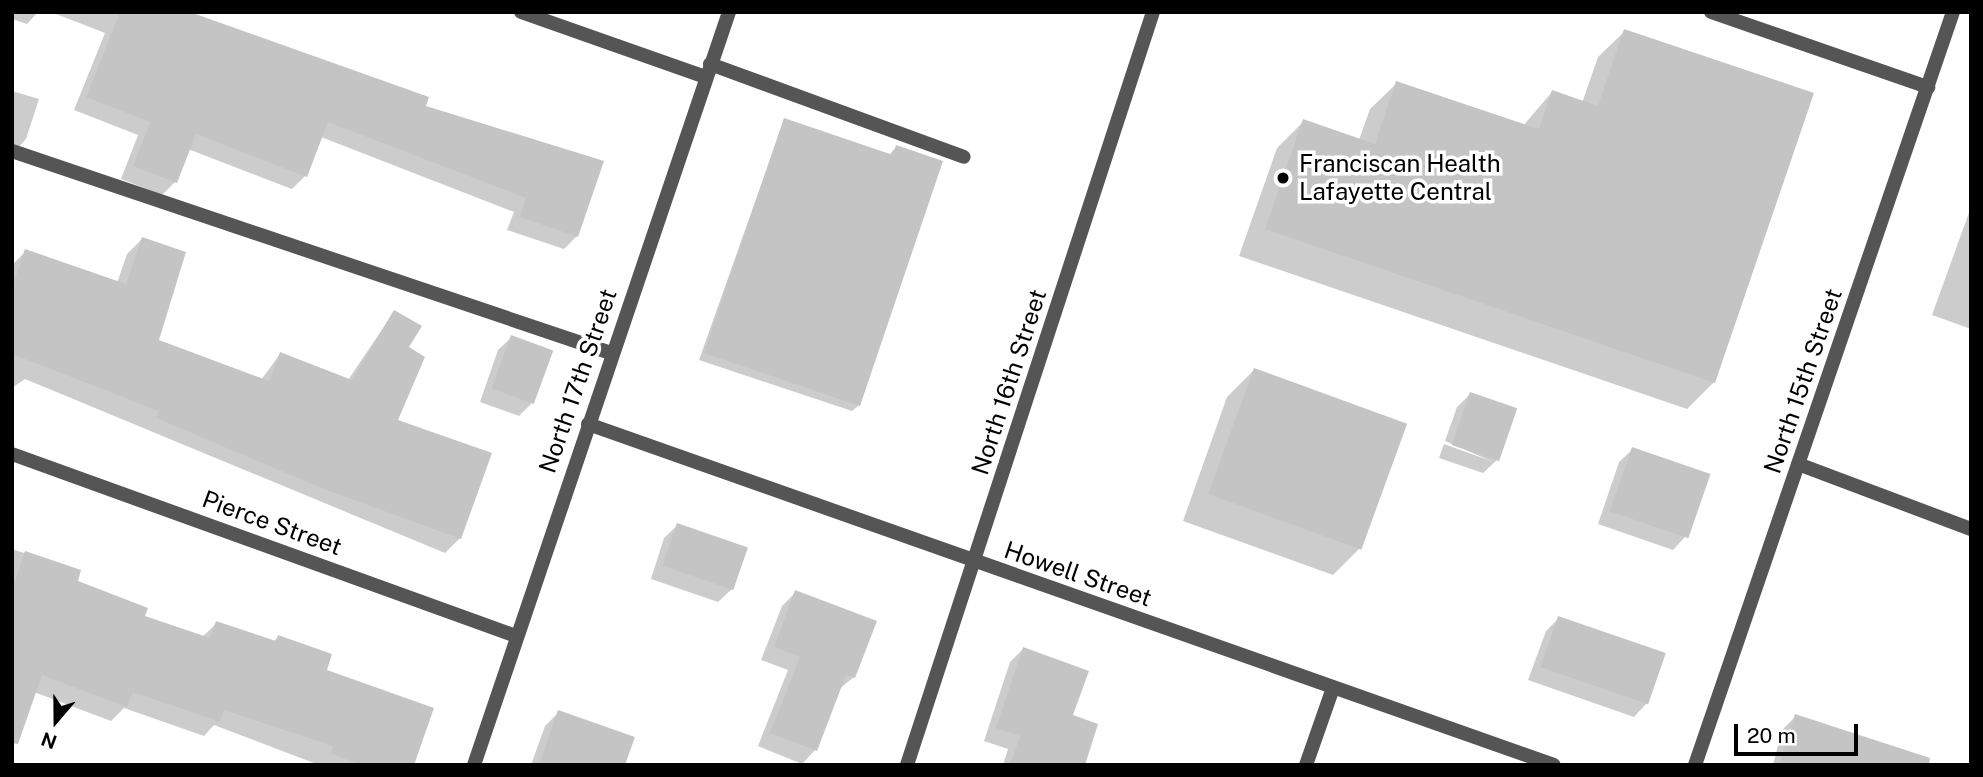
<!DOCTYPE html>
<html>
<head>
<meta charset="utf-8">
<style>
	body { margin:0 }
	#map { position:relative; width:1983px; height:777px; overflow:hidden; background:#fff; font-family:"Public Sans",sans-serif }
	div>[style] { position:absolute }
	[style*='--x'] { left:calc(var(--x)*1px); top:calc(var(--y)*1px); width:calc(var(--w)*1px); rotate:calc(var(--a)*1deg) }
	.shadow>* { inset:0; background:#0003 }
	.building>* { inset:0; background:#c4c4c4; transform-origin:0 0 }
	.lane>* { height:14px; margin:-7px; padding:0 7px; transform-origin:7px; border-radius:7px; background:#555 }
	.street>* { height:14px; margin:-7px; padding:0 7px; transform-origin:7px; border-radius:7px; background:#555 }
	.dots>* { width:19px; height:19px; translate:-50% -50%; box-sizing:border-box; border:4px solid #fff; border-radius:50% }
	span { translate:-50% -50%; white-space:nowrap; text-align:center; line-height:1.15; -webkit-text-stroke:7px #fff; paint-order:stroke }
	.poi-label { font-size:24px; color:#000 }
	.left { translate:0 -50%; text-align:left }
	.street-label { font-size:24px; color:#000 }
	.frame { position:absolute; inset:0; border:14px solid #000; pointer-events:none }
	.north { position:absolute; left:21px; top:686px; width:70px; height:70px; -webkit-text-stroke:5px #fff; paint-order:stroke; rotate:200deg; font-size:19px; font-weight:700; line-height:28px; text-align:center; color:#000 }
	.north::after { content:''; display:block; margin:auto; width:24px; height:32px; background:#000; clip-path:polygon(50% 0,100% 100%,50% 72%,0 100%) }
	.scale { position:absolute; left:1734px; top:724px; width:124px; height:32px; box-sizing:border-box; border:4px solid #000; border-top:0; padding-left:9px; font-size:21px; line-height:24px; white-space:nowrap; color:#000; -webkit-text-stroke:5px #fff; paint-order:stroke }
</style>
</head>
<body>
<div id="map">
	<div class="shadow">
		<div style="clip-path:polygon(12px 12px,38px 12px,27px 24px,12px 19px)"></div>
		<div style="clip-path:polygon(51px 12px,183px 12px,423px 107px,577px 236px,564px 249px,507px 230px,514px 212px,321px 137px,305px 176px,292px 189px,188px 149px,175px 182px,162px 195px,121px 179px,138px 135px,74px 110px,105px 33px)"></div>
		<div style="clip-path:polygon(1625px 31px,1714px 382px,1687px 409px,1239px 256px,1277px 148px,1304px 121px,1359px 140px,1370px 109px,1397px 83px,1523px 126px,1552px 92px,1582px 103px,1598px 57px)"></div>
		<div style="clip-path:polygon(12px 91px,39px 99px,26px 139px,13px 153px)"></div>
		<div style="clip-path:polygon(784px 120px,889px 155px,896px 147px,859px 405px,852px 411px,699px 360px)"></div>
		<div style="clip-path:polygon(1971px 207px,1971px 329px,1932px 315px)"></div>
		<div style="clip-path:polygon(142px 239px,156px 341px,261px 380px,280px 354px,348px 380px,394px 312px,407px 348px,396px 421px,460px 538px,445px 553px,25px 379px,12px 388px,12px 265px,26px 251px,117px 283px,127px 254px)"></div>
		<div style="clip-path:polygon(512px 337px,532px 403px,519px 416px,480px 402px,498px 350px)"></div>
		<div style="clip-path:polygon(1254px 370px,1360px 548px,1333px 575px,1183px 521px,1227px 397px)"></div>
		<div style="clip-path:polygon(1470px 394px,1497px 460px,1483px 473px,1439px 458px,1444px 444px,1491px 461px,1445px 441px,1457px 407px)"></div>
		<div style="clip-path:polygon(1633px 449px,1686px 536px,1673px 550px,1598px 524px,1619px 462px)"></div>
		<div style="clip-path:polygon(678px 525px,732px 589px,718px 602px,651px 579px,664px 538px)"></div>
		<div style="clip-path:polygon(12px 549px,79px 571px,75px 582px,143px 618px,202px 637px,217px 623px,273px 642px,278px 637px,325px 671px,412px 765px,319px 765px,214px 725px,204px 736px,124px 708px,111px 721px,34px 692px,12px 719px)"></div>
		<div style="clip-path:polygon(796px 592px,854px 677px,838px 690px,815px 750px,802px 764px,758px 746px,788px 670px,761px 660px,782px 606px)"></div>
		<div style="clip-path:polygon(1559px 618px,1647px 703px,1634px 717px,1528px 680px,1546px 631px)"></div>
		<div style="clip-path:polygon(1023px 649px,1070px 717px,1084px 765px,1003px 765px,1008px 749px,984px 741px,1010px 662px)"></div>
		<div style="clip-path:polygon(559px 712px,623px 765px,531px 765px,545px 726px)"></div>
		<div style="clip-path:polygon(1796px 716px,1869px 765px,1773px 765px,1782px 730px)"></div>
	</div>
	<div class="building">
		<div style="clip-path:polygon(120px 12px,190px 12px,429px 97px,426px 106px,604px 161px,578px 237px,520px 217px,526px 198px,328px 122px,307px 177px,196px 134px,177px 183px,133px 166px,150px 122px,86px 97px)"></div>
		<div style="clip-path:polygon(1624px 29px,1814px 93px,1715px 383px,1265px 229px,1303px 119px,1375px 144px,1396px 81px,1539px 129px,1552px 90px,1598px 106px)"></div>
		<div style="clip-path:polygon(784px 118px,893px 155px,896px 145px,943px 161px,860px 406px,704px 353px)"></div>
		<div style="clip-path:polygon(142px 237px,186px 252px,159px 340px,269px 381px,280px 352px,352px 380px,394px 310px,422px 326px,409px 347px,425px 357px,398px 420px,492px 453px,461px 539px,324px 489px,156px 418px,159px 411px,12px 354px,12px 288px,25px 249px,126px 284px)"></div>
		<div style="left:511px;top:335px;width:45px;height:57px;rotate:20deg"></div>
		<div style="left:1254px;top:368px;width:163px;height:134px;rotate:20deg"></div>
		<div style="left:1470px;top:392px;width:50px;height:56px;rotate:19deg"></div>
		<div style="left:1632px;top:447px;width:83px;height:68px;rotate:19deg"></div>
		<div style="left:677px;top:523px;width:75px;height:45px;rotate:19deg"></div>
		<div style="clip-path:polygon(25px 551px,81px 570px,78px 581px,148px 608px,145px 616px,210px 638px,216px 621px,276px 641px,278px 635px,332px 654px,327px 670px,434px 708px,414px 765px,362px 765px,331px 754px,333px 746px,224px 710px,220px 722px,133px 692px,127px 707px,42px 675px,18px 744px,12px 743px,12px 590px)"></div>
		<div style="clip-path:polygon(795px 590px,877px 621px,855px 678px,846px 675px,817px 751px,770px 733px,800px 657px,774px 647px)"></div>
		<div style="left:1558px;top:616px;width:114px;height:54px;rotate:19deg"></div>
		<div style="clip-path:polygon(1023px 647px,1089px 671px,1073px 715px,1098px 724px,1085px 765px,1010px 765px,1020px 736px,996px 728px)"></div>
		<div style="clip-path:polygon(558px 710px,635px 737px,625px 765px,539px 765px)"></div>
		<div style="clip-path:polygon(1795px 714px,1930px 758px,1929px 765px,1779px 765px)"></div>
	</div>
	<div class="lane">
		<div style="--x:1711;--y:12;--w:230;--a:19.1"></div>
		<div style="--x:710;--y:64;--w:270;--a:20.1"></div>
		<div style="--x:12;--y:151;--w:632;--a:18.64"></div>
		<div style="--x:1798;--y:464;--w:185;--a:20.6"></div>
		<div style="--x:1306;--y:765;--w:82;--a:-70.7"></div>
	</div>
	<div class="street">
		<div style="--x:521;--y:12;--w:196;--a:19.4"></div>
		<div style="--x:588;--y:424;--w:1024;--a:19.44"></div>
		<div style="--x:12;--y:454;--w:536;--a:19.86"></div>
		<div style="--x:474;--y:765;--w:795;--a:-71.29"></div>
		<div style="--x:907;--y:765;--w:792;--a:-71.91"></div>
		<div style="--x:1695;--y:765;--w:796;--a:-71.09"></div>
	</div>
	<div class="dots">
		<div style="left:1283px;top:178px;background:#000"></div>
	</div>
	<div class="poi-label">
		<span class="left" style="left:1299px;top:178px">Franciscan Health<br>Lafayette Central</span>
	</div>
	<div class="street-label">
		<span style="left:578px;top:381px;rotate:-71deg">North 17th Street</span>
		<span style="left:1803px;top:381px;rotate:-71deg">North 15th Street</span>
		<span style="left:1009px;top:382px;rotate:-72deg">North 16th Street</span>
		<span style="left:272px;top:523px;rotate:20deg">Pierce Street</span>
		<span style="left:1078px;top:574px;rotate:19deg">Howell Street</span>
	</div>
	<div class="frame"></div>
	<div class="north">N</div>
	<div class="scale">20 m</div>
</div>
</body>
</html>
